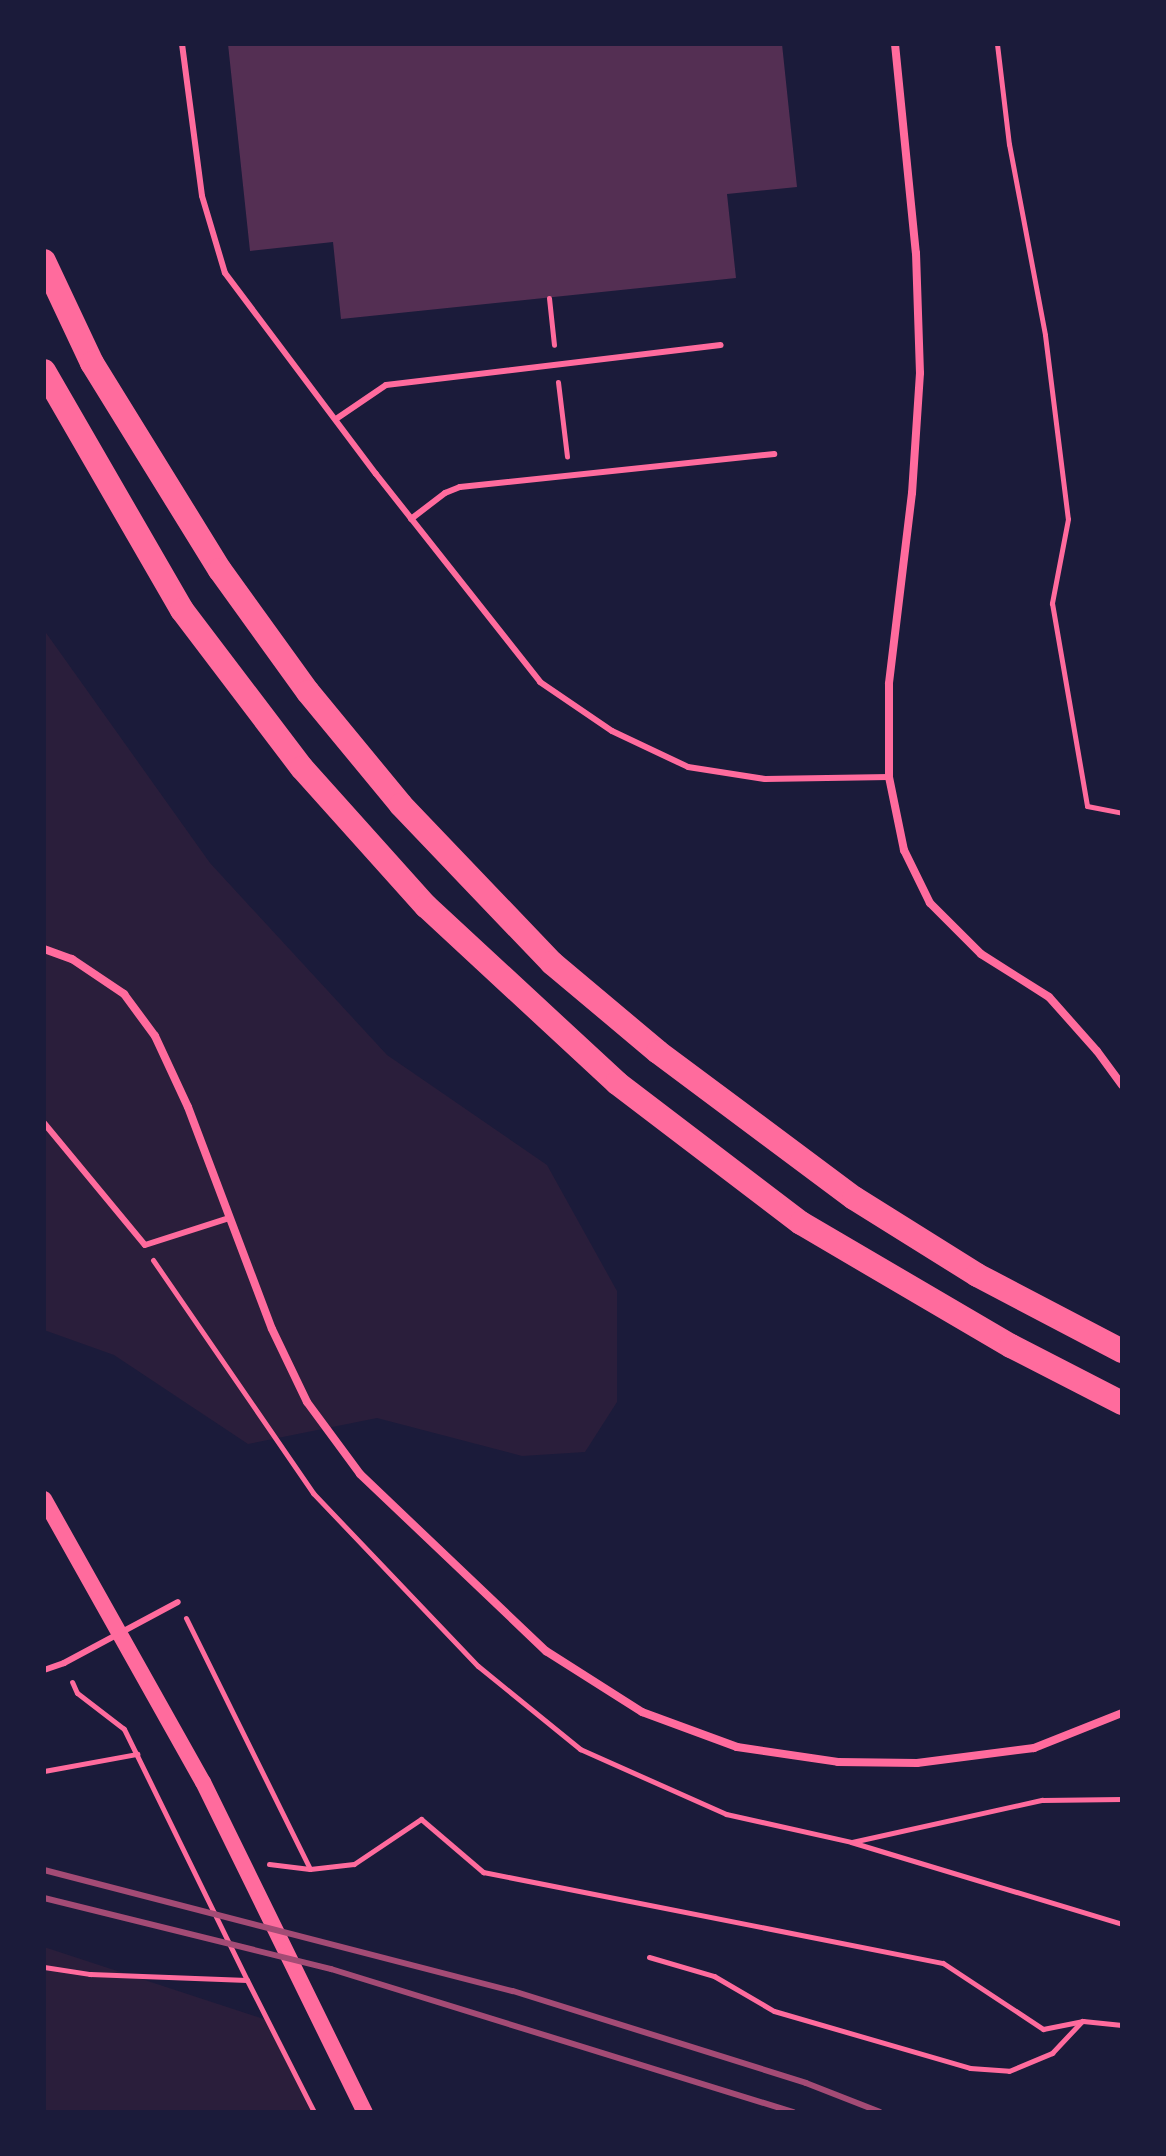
<!DOCTYPE html>
<html>
<head>
<meta charset="utf-8">
<style>
	body { margin:0 }
	#map { position:relative; width:1166px; height:2156px; overflow:hidden; background:#1b1b3a; font-family:Signika,sans-serif }
	div>[style] { position:absolute }
	[style*='--x'] { left:calc(var(--x)*1px); top:calc(var(--y)*1px); width:calc(var(--w)*1px); rotate:calc(var(--a)*1deg) }
	.green>* { inset:0; background:#2a1e3b }
	.building>* { inset:0; background:#542f53 }
	.path>* { height:5px; margin:-2.5px; padding:0 2.5px; transform-origin:2.5px; border-radius:2.5px; background:#ff6b9d }
	.service>* { height:6px; margin:-3px; padding:0 3px; transform-origin:3px; border-radius:3px; background:#ff6b9d }
	.minor>* { height:8px; margin:-4px; padding:0 4px; transform-origin:4px; border-radius:4px; background:#ff6b9d }
	.secondary>* { height:16px; margin:-8px; padding:0 8px; transform-origin:8px; border-radius:8px; background:#ff6b9d }
	.motorway>* { height:24px; margin:-12px; padding:0 12px; transform-origin:12px; border-radius:12px; background:#ff6b9d }
	.rail>* { height:6px; margin:-3px; padding:0 3px; transform-origin:3px; border-radius:3px; background:#a44b75 }
	span { translate:-50% -50%; white-space:nowrap; text-align:center; line-height:1.15; -webkit-text-stroke:7px #1b1b3a; paint-order:stroke }
	.frame { position:absolute; inset:0; border:46px solid #1b1b3a; pointer-events:none }
</style>
</head>
<body>
<div id="map">
	<div class="green">
		<div style="clip-path:polygon(44px 630px,210px 863px,387px 1055px,547px 1165px,617px 1291px,617px 1402px,585px 1452px,522px 1456px,377px 1418px,248px 1444px,114px 1355px,44px 1330px)"></div>
		<div style="clip-path:polygon(44px 1947px,267px 2020px,311px 2112px,44px 2112px)"></div>
	</div>
	<div class="building">
		<div style="clip-path:polygon(228px 44px,782px 44px,797px 187px,727px 194px,736px 278px,341px 319px,333px 242px,250px 251px)"></div>
	</div>
	<div class="path">
		<div style="--x:997;--y:44;--w:101;--a:83.2"></div>
		<div style="--x:1009;--y:144;--w:194;--a:79.3"></div>
		<div style="--x:1045;--y:335;--w:185;--a:82.9"></div>
		<div style="--x:1068;--y:519;--w:86;--a:100.8"></div>
		<div style="--x:1052;--y:603;--w:206;--a:80.2"></div>
		<div style="--x:1087;--y:806;--w:36;--a:11"></div>
		<div style="--x:549;--y:298;--w:47;--a:83.9"></div>
		<div style="--x:558;--y:382;--w:75;--a:83.1"></div>
		<div style="--x:153;--y:1260;--w:283;--a:55.5"></div>
		<div style="--x:313;--y:1493;--w:239;--a:46.4"></div>
		<div style="--x:478;--y:1666;--w:132;--a:39.1"></div>
		<div style="--x:580;--y:1749;--w:160;--a:24"></div>
		<div style="--x:726;--y:1814;--w:128;--a:12.6"></div>
		<div style="--x:851;--y:1842;--w:283;--a:16.8"></div>
		<div style="--x:186;--y:1618;--w:280;--a:63.7"></div>
		<div style="--x:44;--y:1771;--w:95;--a:-10.4"></div>
		<div style="--x:852;--y:1842;--w:195;--a:-12.5"></div>
		<div style="--x:1042;--y:1800;--w:80;--a:-0.7"></div>
		<div style="--x:269;--y:1864;--w:41;--a:7"></div>
		<div style="--x:310;--y:1869;--w:44;--a:-6.5"></div>
		<div style="--x:354;--y:1864;--w:81;--a:-33.9"></div>
		<div style="--x:421;--y:1819;--w:82;--a:40.5"></div>
		<div style="--x:483;--y:1872;--w:469;--a:11.2"></div>
		<div style="--x:943;--y:1963;--w:120;--a:33.4"></div>
		<div style="--x:1043;--y:2029;--w:41;--a:-11.3"></div>
		<div style="--x:1083;--y:2021;--w:39;--a:6"></div>
		<div style="--x:649;--y:1957;--w:68;--a:16.3"></div>
		<div style="--x:714;--y:1976;--w:69;--a:30.3"></div>
		<div style="--x:774;--y:2011;--w:204;--a:16.2"></div>
		<div style="--x:970;--y:2068;--w:39;--a:4"></div>
		<div style="--x:1009;--y:2071;--w:47;--a:-22.7"></div>
		<div style="--x:1052;--y:2053;--w:44;--a:-46.8"></div>
		<div style="--x:44;--y:1967;--w:47;--a:8.7"></div>
		<div style="--x:90;--y:1974;--w:157;--a:2.2"></div>
		<div style="--x:247;--y:1980;--w:280;--a:-116.1"></div>
		<div style="--x:124;--y:1729;--w:59;--a:-142.5"></div>
		<div style="--x:77;--y:1693;--w:12;--a:-114"></div>
		<div style="--x:247;--y:1980;--w:148;--a:63.1"></div>
	</div>
	<div class="service">
		<div style="--x:182;--y:44;--w:153;--a:82.5"></div>
		<div style="--x:202;--y:196;--w:80;--a:73.4"></div>
		<div style="--x:225;--y:273;--w:251;--a:53.1"></div>
		<div style="--x:376;--y:474;--w:265;--a:51.7"></div>
		<div style="--x:540;--y:682;--w:87;--a:34.2"></div>
		<div style="--x:612;--y:731;--w:84;--a:25.3"></div>
		<div style="--x:688;--y:767;--w:78;--a:8.9"></div>
		<div style="--x:765;--y:779;--w:124;--a:-0.9"></div>
		<div style="--x:336;--y:419;--w:60;--a:-34.2"></div>
		<div style="--x:386;--y:385;--w:337;--a:-6.8"></div>
		<div style="--x:411;--y:519;--w:43;--a:-37.4"></div>
		<div style="--x:445;--y:493;--w:16;--a:-22"></div>
		<div style="--x:460;--y:487;--w:316;--a:-6"></div>
		<div style="--x:44;--y:1123;--w:158;--a:50.4"></div>
		<div style="--x:145;--y:1245;--w:88;--a:-17.8"></div>
		<div style="--x:44;--y:1670;--w:21;--a:-19"></div>
		<div style="--x:64;--y:1663;--w:129;--a:-28.2"></div>
	</div>
	<div class="minor">
		<div style="--x:895;--y:44;--w:210;--a:84.3"></div>
		<div style="--x:916;--y:253;--w:120;--a:88.1"></div>
		<div style="--x:920;--y:373;--w:120;--a:93.8"></div>
		<div style="--x:912;--y:493;--w:192;--a:96.9"></div>
		<div style="--x:889;--y:684;--w:93;--a:90"></div>
		<div style="--x:889;--y:777;--w:75;--a:78.4"></div>
		<div style="--x:904;--y:850;--w:59;--a:63.9"></div>
		<div style="--x:930;--y:903;--w:72;--a:45"></div>
		<div style="--x:981;--y:954;--w:80;--a:32.3"></div>
		<div style="--x:1049;--y:997;--w:72;--a:48.4"></div>
		<div style="--x:1097;--y:1051;--w:42;--a:53.7"></div>
		<div style="--x:44;--y:949;--w:30;--a:20"></div>
		<div style="--x:72;--y:959;--w:63;--a:33.9"></div>
		<div style="--x:124;--y:994;--w:52;--a:53.6"></div>
		<div style="--x:155;--y:1036;--w:78;--a:65.1"></div>
		<div style="--x:188;--y:1107;--w:237;--a:69.3"></div>
		<div style="--x:272;--y:1329;--w:81;--a:64.4"></div>
		<div style="--x:307;--y:1402;--w:89;--a:53.6"></div>
		<div style="--x:360;--y:1474;--w:257;--a:43.6"></div>
		<div style="--x:546;--y:1651;--w:114;--a:32.4"></div>
		<div style="--x:642;--y:1712;--w:101;--a:20.2"></div>
		<div style="--x:737;--y:1747;--w:102;--a:8.4"></div>
		<div style="--x:838;--y:1762;--w:79;--a:0.7"></div>
		<div style="--x:917;--y:1763;--w:118;--a:-7.3"></div>
		<div style="--x:1034;--y:1748;--w:95;--a:-21.7"></div>
	</div>
	<div class="secondary">
		<div style="--x:44;--y:1499;--w:325;--a:60.7"></div>
		<div style="--x:203;--y:1782;--w:368;--a:63.9"></div>
	</div>
	<div class="motorway">
		<div style="--x:44;--y:261;--w:113;--a:64.8"></div>
		<div style="--x:92;--y:363;--w:243;--a:58.3"></div>
		<div style="--x:220;--y:570;--w:150;--a:54.2"></div>
		<div style="--x:308;--y:692;--w:146;--a:50.5"></div>
		<div style="--x:401;--y:805;--w:219;--a:46.3"></div>
		<div style="--x:552;--y:963;--w:138;--a:40"></div>
		<div style="--x:658;--y:1052;--w:244;--a:36.7"></div>
		<div style="--x:854;--y:1198;--w:145;--a:32"></div>
		<div style="--x:977;--y:1275;--w:164;--a:27.7"></div>
		<div style="--x:44;--y:371;--w:276;--a:60"></div>
		<div style="--x:182;--y:610;--w:198;--a:52.8"></div>
		<div style="--x:302;--y:768;--w:186;--a:48.1"></div>
		<div style="--x:426;--y:906;--w:260;--a:42.8"></div>
		<div style="--x:617;--y:1083;--w:231;--a:37.3"></div>
		<div style="--x:801;--y:1223;--w:243;--a:30.4"></div>
		<div style="--x:1011;--y:1346;--w:125;--a:27.2"></div>
	</div>
	<div class="rail">
		<div style="--x:44;--y:1870;--w:484;--a:14.5"></div>
		<div style="--x:513;--y:1991;--w:307;--a:17.4"></div>
		<div style="--x:806;--y:2083;--w:79;--a:21.4"></div>
		<div style="--x:44;--y:1898;--w:296;--a:13.9"></div>
		<div style="--x:331;--y:1969;--w:484;--a:17.2"></div>
	</div>
	<div class="frame"></div>
</div>
</body>
</html>
